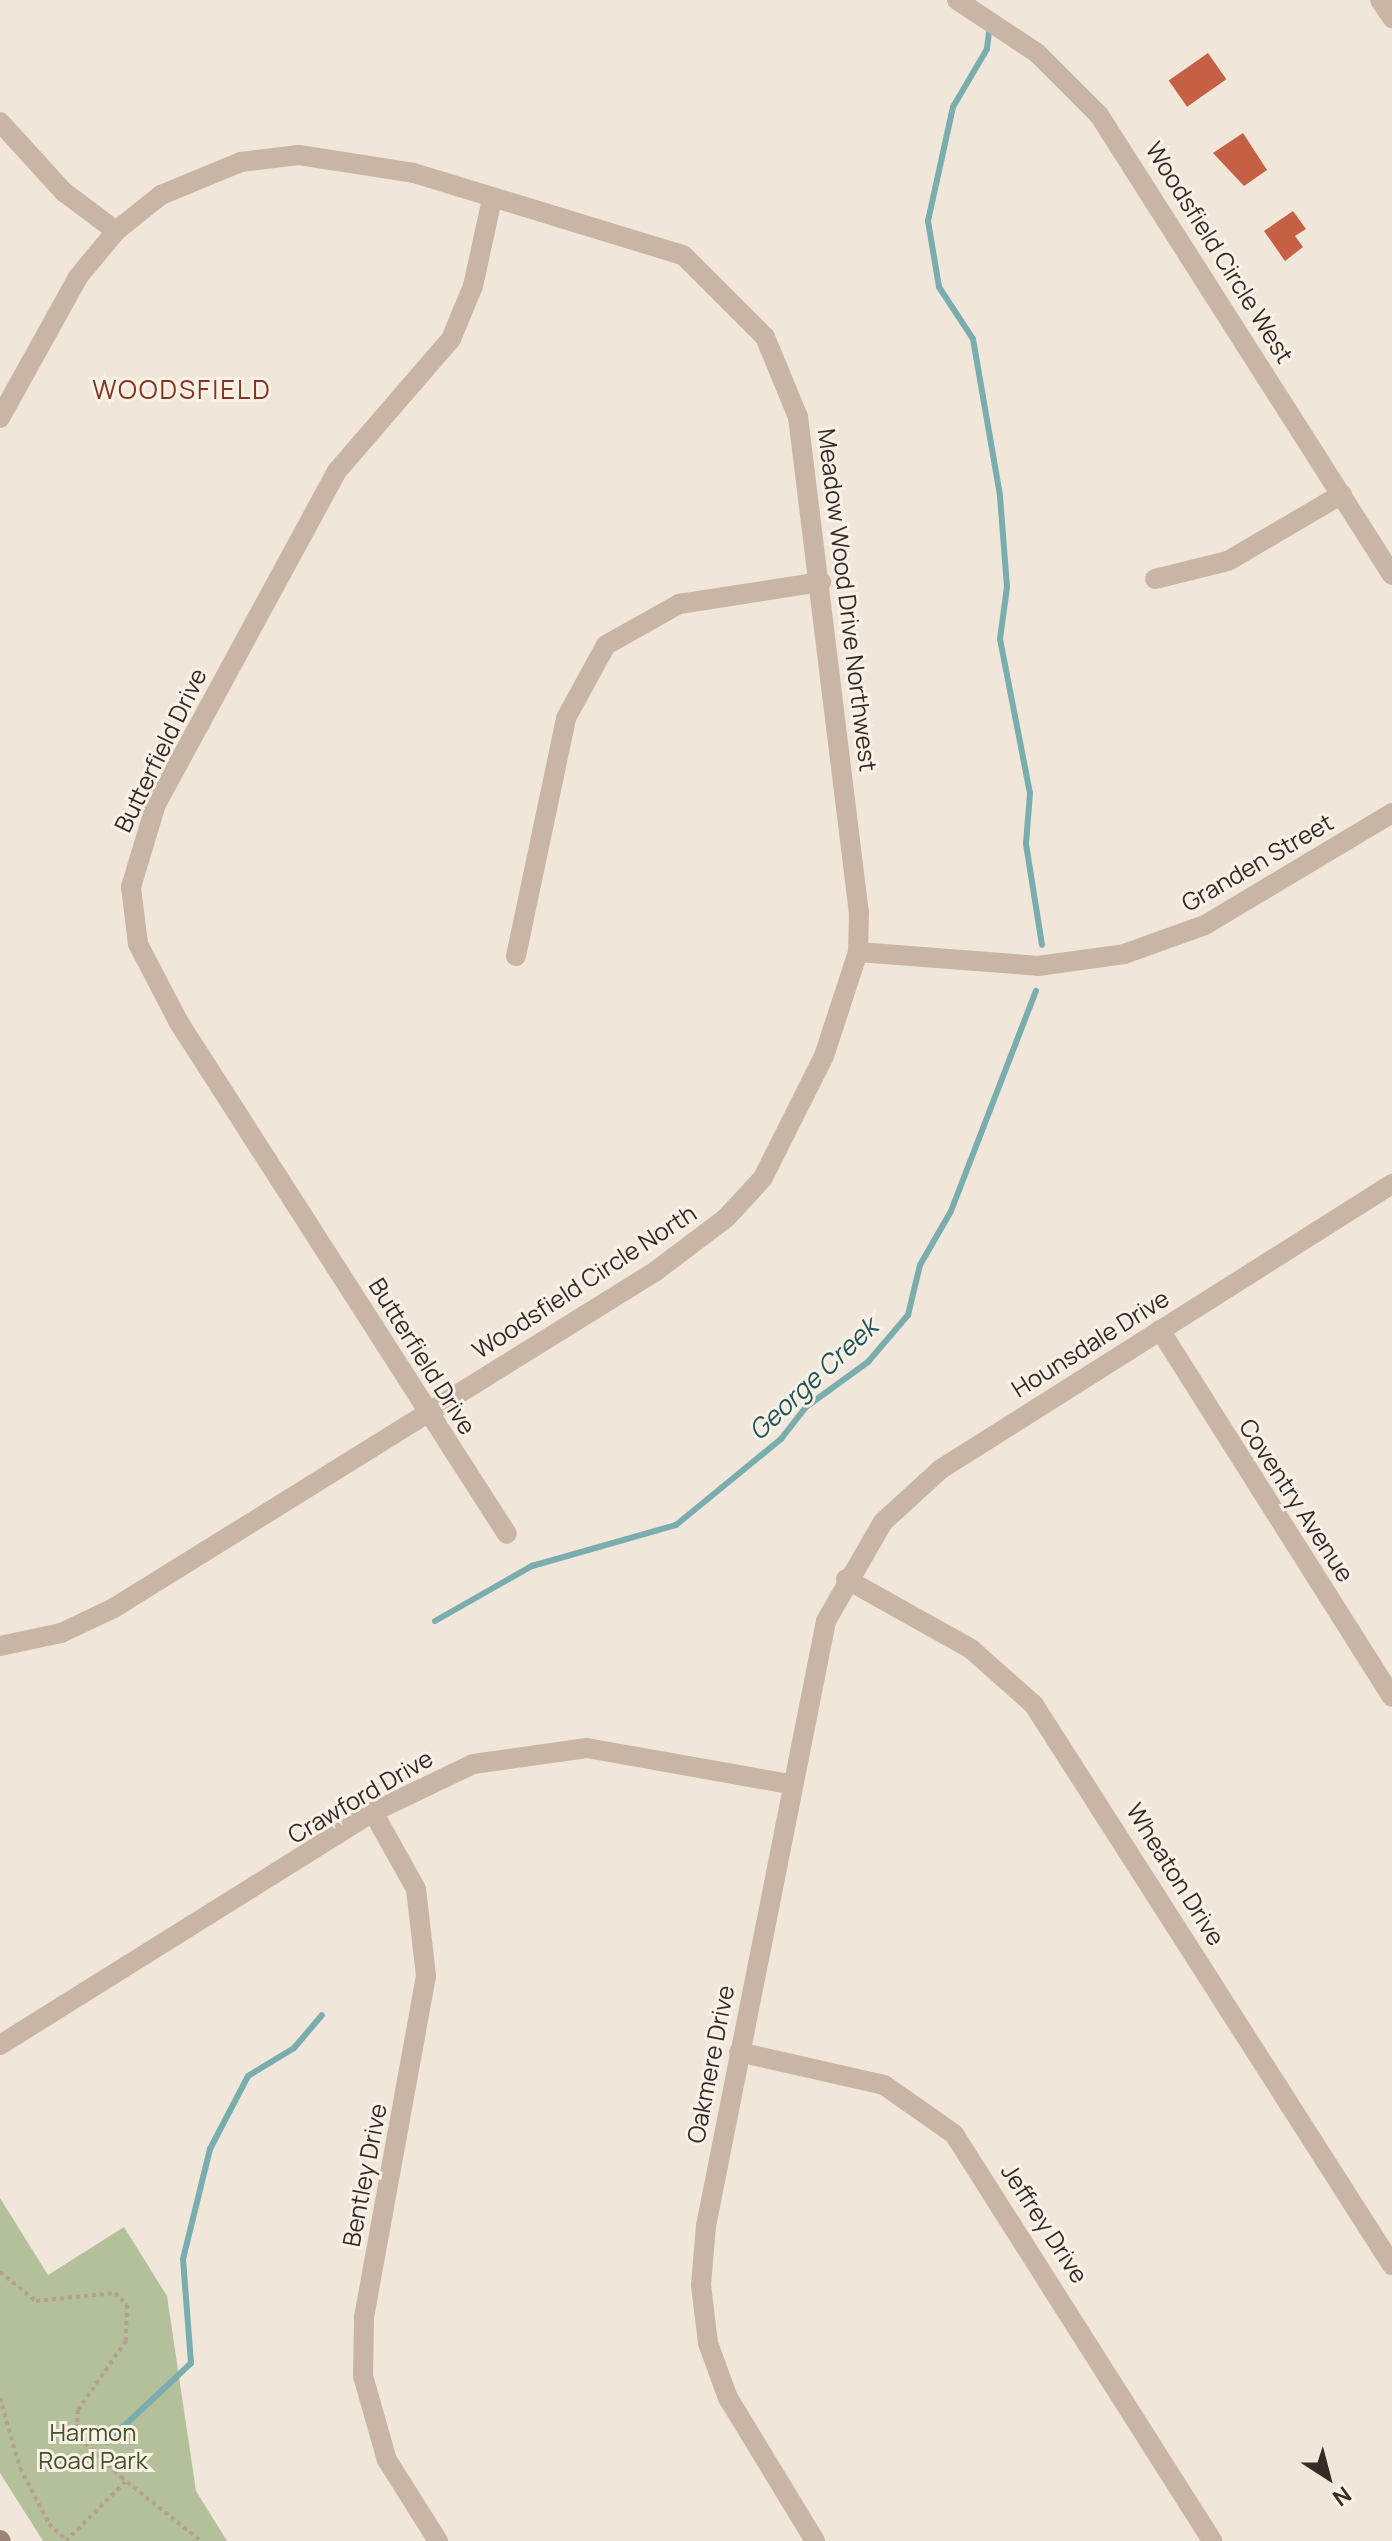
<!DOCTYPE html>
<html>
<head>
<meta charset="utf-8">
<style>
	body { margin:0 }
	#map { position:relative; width:1392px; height:2541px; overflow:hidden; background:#f1e6da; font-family:Manrope,sans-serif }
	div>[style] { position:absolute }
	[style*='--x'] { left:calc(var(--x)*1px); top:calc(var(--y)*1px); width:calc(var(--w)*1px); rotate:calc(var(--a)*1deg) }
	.green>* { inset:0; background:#b4c09a }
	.stream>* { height:6px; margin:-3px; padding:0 3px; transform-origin:3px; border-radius:3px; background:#79adae }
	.building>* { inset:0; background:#c56044; transform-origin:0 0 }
	.path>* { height:4px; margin-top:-2px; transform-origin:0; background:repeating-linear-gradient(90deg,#b59f90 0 4px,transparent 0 8px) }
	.street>* { height:20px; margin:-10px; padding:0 10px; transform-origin:10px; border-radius:10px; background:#c9b5a6 }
	.secondary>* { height:20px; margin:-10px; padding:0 10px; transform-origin:10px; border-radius:10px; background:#9d8477 }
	span { translate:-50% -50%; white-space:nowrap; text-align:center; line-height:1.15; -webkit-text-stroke:6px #f9f0e6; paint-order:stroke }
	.street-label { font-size:24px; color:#352b27 }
	.park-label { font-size:24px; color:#45532b }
	.neighbourhood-label { font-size:26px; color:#843520; letter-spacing:2px }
	.water-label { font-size:26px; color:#1d5456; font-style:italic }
	.north { position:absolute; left:1288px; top:2437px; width:80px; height:80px; -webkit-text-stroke:6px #f9f0e6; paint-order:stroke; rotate:144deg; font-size:22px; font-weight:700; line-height:32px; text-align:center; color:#352b27 }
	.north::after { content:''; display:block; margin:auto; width:28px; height:36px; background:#352b27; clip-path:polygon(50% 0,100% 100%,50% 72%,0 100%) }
</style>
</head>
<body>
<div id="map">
	<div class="green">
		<div style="clip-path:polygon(0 2198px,48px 2275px,124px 2227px,167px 2296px,196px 2491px,227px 2541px,43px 2541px,0 2473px)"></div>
	</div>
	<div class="stream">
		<div style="--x:989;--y:32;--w:17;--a:97"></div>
		<div style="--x:987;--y:49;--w:67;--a:120.4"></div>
		<div style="--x:953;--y:107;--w:117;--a:102.4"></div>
		<div style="--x:928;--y:221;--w:67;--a:80.5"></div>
		<div style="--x:939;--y:287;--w:62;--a:56.8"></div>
		<div style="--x:973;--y:339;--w:159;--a:80.2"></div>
		<div style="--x:1000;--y:496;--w:91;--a:85.6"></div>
		<div style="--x:1007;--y:587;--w:52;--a:97.7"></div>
		<div style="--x:1000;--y:639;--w:157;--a:79"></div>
		<div style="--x:1030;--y:793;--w:51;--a:94.5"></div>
		<div style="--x:1026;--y:844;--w:102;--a:81"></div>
		<div style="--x:435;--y:1621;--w:112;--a:-29.6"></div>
		<div style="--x:532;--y:1566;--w:150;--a:-15.9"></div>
		<div style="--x:676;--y:1525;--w:136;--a:-39.3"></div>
		<div style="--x:781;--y:1439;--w:41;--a:-52"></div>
		<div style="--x:806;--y:1407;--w:77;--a:-36"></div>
		<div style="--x:868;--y:1362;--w:62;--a:-49.6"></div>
		<div style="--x:908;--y:1315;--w:51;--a:-76.5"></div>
		<div style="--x:920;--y:1265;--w:62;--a:-60.1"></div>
		<div style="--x:951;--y:1211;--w:236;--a:-68.9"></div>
		<div style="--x:107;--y:2442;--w:115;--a:-43.2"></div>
		<div style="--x:191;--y:2363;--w:104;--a:-94.4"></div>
		<div style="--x:183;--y:2259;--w:113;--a:-76.2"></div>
		<div style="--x:210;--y:2149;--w:82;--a:-62.5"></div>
		<div style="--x:248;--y:2076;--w:54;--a:-31.3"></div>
		<div style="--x:294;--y:2048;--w:43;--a:-49.7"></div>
	</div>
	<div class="building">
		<div style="left:1208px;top:53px;width:32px;height:48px;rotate:55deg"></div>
		<div style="clip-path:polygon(1243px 133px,1267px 170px,1244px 186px,1213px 153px)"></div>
		<div style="clip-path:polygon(1293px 211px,1306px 229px,1295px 236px,1303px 247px,1285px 261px,1264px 231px)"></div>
	</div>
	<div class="path">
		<div style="--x:0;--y:2272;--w:46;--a:38.9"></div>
		<div style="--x:36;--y:2301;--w:79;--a:-5.8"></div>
		<div style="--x:115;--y:2293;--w:17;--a:45"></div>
		<div style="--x:127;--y:2305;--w:36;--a:92"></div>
		<div style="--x:126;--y:2341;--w:84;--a:124.8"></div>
		<div style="--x:78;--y:2410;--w:14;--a:94"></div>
		<div style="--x:77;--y:2424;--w:21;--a:67"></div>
		<div style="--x:85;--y:2443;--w:50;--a:43.4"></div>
		<div style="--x:121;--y:2477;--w:102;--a:38.7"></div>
		<div style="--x:0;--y:2398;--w:73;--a:74.1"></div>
		<div style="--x:20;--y:2468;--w:63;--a:62.6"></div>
		<div style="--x:49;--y:2524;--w:25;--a:43"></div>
		<div style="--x:66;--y:2541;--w:86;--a:-45"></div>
	</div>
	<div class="street">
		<div style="--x:957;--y:0;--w:96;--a:33.5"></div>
		<div style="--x:1037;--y:53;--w:88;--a:45"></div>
		<div style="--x:1099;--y:115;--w:545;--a:57.5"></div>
		<div style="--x:1380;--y:0;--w:22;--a:56"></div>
		<div style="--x:0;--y:122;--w:95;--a:47.6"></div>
		<div style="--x:64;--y:192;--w:65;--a:36.9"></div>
		<div style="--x:492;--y:199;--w:89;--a:102.3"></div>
		<div style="--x:473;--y:286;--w:57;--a:112.5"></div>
		<div style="--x:451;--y:339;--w:174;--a:130.8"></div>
		<div style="--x:337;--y:471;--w:379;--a:118.5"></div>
		<div style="--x:156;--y:804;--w:87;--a:106.8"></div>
		<div style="--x:131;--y:887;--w:57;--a:83"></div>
		<div style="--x:138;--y:944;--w:87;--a:62.5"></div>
		<div style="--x:178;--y:1021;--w:609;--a:57.33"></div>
		<div style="--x:0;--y:418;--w:161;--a:-61"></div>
		<div style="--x:78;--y:277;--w:60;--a:-50.4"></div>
		<div style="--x:116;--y:231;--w:58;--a:-38.7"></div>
		<div style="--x:161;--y:195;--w:87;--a:-22.4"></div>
		<div style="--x:241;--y:162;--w:58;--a:-6.9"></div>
		<div style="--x:299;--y:155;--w:116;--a:8.9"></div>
		<div style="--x:414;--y:173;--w:281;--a:17"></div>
		<div style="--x:683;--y:255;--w:116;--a:45"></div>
		<div style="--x:765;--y:337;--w:87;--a:67.6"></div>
		<div style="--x:798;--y:417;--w:499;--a:83"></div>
		<div style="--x:859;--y:912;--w:40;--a:91.4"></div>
		<div style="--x:858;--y:952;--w:109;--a:108.1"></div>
		<div style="--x:824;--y:1056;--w:136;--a:116.6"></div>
		<div style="--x:763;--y:1178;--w:54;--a:132.8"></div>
		<div style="--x:726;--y:1218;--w:88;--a:142.9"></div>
		<div style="--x:656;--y:1271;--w:638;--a:148.13"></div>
		<div style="--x:114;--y:1608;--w:59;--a:154.7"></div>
		<div style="--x:61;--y:1633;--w:62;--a:168"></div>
		<div style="--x:1155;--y:579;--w:75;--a:-13.9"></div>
		<div style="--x:1228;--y:561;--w:132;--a:-30.4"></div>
		<div style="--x:858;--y:952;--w:181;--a:4.4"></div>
		<div style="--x:1038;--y:966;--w:87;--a:-7.9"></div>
		<div style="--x:1124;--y:954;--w:86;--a:-19.7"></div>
		<div style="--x:1205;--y:925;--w:218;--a:-30.9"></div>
		<div style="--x:516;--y:956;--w:243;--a:-78.1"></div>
		<div style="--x:566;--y:718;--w:83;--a:-61.3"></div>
		<div style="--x:606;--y:645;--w:84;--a:-29.3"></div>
		<div style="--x:679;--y:604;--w:144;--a:-8.8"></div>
		<div style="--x:1160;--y:1330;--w:434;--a:57.7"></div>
		<div style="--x:846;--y:1579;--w:143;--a:29.2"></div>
		<div style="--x:971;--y:1649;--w:84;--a:41.6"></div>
		<div style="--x:1034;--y:1705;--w:665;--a:57.41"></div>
		<div style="--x:373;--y:1812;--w:88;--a:60.8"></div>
		<div style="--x:416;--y:1889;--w:88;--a:83.4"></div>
		<div style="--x:426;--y:1976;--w:348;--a:100.3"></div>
		<div style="--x:364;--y:2318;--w:58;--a:91"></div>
		<div style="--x:363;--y:2376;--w:87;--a:74.1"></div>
		<div style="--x:387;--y:2460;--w:96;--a:57.8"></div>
		<div style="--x:0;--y:2045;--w:440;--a:-32"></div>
		<div style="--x:373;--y:1812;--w:111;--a:-25.6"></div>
		<div style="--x:473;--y:1764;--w:115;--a:-8"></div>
		<div style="--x:587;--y:1748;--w:206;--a:10.1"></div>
		<div style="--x:739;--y:2052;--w:149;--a:12.8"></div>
		<div style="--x:884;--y:2085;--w:85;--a:35"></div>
		<div style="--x:954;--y:2134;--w:482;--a:57.6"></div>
		<div style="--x:815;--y:2541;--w:167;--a:-121.3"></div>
		<div style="--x:728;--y:2398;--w:59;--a:-110"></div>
		<div style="--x:708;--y:2343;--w:58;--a:-96.9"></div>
		<div style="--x:701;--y:2285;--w:59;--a:-85.2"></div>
		<div style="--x:706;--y:2226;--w:617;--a:-78.78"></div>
		<div style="--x:826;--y:1621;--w:114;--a:-60.1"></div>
		<div style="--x:883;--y:1522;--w:79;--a:-42.4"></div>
		<div style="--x:941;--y:1469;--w:534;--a:-32.29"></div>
	</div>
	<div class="secondary">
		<div style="--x:0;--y:2540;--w:1;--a:45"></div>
	</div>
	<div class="street-label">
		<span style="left:1220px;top:252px;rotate:58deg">Woodsfield Circle West</span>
		<span style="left:848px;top:600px;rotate:83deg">Meadow Wood Drive Northwest</span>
		<span style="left:160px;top:750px;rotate:-64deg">Butterfield Drive</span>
		<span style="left:1257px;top:862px;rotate:-30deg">Granden Street</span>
		<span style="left:584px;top:1281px;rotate:-33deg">Woodsfield Circle North</span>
		<span style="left:1090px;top:1343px;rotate:-32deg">Hounsdale Drive</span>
		<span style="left:423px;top:1356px;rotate:58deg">Butterfield Drive</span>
		<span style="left:1297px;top:1500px;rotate:57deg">Coventry Avenue</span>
		<span style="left:360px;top:1796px;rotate:-30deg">Crawford Drive</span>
		<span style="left:1176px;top:1874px;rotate:58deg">Wheaton Drive</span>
		<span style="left:710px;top:2064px;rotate:-79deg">Oakmere Drive</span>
		<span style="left:364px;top:2175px;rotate:-79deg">Bentley Drive</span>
		<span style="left:1045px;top:2223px;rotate:57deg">Jeffrey Drive</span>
	</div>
	<div class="park-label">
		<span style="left:93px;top:2446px">Harmon<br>Road Park</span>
	</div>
	<div class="neighbourhood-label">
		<span style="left:182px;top:390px">WOODSFIELD</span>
	</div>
	<div class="water-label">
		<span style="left:813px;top:1379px;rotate:-43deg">George Creek</span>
	</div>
	<div class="north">N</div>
</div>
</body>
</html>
